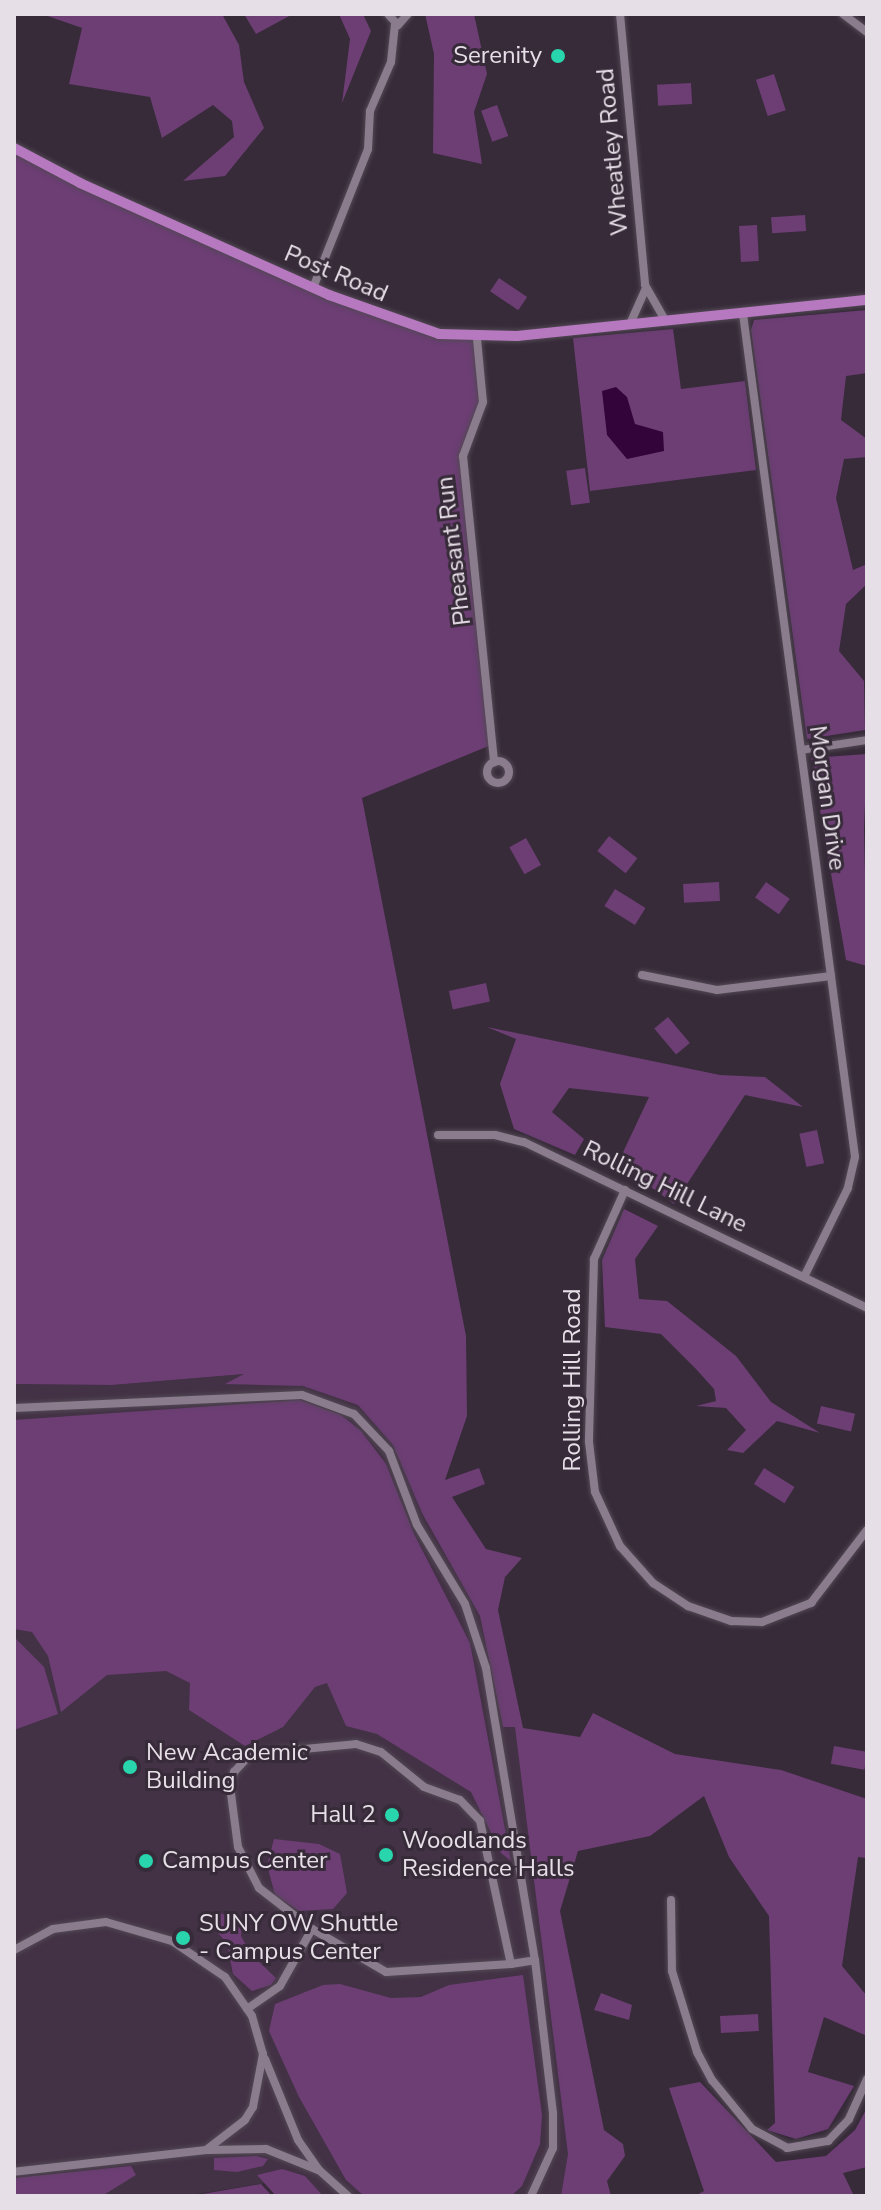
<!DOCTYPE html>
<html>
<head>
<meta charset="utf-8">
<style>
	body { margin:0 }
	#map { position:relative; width:881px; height:2210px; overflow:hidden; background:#372b39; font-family:"Nunito Sans",sans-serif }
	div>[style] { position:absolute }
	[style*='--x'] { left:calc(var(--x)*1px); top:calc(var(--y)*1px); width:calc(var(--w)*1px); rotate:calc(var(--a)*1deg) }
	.built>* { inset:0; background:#433245 }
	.green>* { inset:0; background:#6c3e74; transform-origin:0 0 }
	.water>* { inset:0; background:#33043a }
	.roads { filter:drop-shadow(0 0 2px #524854) drop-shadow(0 0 2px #524854) }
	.minor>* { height:8px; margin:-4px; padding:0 4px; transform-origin:4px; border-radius:4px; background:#8a7c8c }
	.minor>.ring { margin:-4px; padding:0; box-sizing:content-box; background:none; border:8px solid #8a7c8c; border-radius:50% }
	.major>* { height:10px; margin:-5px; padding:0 5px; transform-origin:5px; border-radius:5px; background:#b679bf }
	.dots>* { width:22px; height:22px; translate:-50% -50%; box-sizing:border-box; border:4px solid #372b39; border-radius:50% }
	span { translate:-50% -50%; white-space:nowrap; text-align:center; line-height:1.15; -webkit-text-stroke:6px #372b39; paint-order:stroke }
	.poi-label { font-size:24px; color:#e7dfe8 }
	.right { translate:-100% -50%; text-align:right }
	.left { translate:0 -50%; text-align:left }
	.street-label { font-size:24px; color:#e7dfe8 }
	.frame { position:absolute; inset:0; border:16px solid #e7dfe8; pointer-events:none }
</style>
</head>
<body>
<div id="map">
	<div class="built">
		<div style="clip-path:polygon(463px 1347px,439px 1485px,494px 1594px,609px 2196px,296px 2196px,265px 2183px,183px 2196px,14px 2196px,14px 1384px,112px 1385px,256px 1373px)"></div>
	</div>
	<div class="green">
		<div style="clip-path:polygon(42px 14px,222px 14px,239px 45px,244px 82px,264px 128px,225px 176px,183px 181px,234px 137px,232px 121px,213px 105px,162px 138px,150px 97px,69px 84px,82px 28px)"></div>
		<div style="clip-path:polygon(244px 14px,293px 14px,256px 34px)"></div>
		<div style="clip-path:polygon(339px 14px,363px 14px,371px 31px,342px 103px,350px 39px)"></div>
		<div style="clip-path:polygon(425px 14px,474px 14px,487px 74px,474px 112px,482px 164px,433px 153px,434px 54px)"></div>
		<div style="left:774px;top:74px;width:38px;height:19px;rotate:72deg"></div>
		<div style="left:691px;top:83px;width:21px;height:34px;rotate:87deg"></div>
		<div style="left:497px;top:105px;width:33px;height:17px;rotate:70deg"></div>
		<div style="clip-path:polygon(14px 148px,403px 324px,477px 339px,483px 402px,464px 445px,491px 745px,362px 798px,466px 1336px,467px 1416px,445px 1480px,479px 1468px,485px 1484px,452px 1497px,486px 1549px,522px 1558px,505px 1577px,498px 1610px,523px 1728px,580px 1737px,593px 1713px,675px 1754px,781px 1770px,867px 1799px,867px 1858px,858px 1857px,842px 1966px,867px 1996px,867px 2036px,824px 2017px,808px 2072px,854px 2086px,828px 2129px,796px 2139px,767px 2130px,775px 2123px,769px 1916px,729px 1857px,704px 1796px,650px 1836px,578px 1851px,560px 1911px,604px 2130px,623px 2144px,625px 2156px,607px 2181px,611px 2196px,561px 2196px,568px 2154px,515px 1727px,503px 1727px,480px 1616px,422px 1513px,393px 1445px,358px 1405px,303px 1386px,225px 1384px,244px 1374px,112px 1385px,14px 1384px)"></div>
		<div style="left:805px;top:215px;width:16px;height:34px;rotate:86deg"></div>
		<div style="left:757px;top:225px;width:36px;height:18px;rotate:87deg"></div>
		<div style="left:499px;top:278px;width:34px;height:16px;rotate:34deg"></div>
		<div style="clip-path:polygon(867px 310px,867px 373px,846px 376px,841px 420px,867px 439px,867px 457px,844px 459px,836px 498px,853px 570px,867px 564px,867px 584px,846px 604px,839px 651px,864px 681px,865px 730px,807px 739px,751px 330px,754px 320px)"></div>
		<div style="clip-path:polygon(673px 329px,681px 389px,745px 381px,756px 470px,590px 491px,573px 338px)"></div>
		<div style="left:585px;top:468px;width:35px;height:19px;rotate:82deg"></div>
		<div style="clip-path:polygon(867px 754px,864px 829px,867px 966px,846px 960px,811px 758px)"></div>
		<div style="left:609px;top:836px;width:36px;height:19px;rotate:38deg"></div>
		<div style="left:526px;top:838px;width:31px;height:19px;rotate:61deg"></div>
		<div style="left:719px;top:882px;width:19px;height:36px;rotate:87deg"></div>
		<div style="left:766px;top:882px;width:29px;height:19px;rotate:35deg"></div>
		<div style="left:615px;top:889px;width:36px;height:20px;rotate:32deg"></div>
		<div style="left:486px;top:983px;width:19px;height:38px;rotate:78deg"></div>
		<div style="left:668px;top:1017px;width:34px;height:18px;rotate:50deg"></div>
		<div style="clip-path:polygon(487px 1027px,720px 1075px,765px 1077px,803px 1107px,745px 1095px,674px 1204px,618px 1163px,649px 1097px,569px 1088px,552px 1112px,584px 1139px,575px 1155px,514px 1129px,500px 1084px,516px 1039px)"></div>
		<div style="left:817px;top:1130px;width:34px;height:18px;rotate:78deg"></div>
		<div style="clip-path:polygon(624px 1209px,658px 1226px,635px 1259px,639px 1299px,667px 1301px,736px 1356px,771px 1402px,820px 1433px,777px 1421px,743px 1453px,727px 1450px,746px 1430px,726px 1408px,696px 1406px,716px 1401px,714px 1389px,696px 1369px,661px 1334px,605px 1327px,602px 1260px)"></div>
		<div style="clip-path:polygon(300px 1400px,341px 1415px,361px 1431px,386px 1464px,414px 1534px,470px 1643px,511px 1861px,501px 1853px,471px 1792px,377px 1734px,346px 1726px,327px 1683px,315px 1687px,283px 1727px,245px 1746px,189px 1710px,190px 1683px,166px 1671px,107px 1675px,61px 1712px,48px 1656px,32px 1632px,14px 1629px,14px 1420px)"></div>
		<div style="left:821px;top:1406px;width:35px;height:18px;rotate:13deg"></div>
		<div style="left:764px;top:1468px;width:36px;height:19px;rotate:32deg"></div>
		<div style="clip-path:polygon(14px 1637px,44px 1667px,58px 1714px,14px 1730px)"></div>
		<div style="left:834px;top:1746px;width:34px;height:18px;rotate:10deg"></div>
		<div style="clip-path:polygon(274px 1839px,319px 1844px,340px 1854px,347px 1893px,333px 1909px,299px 1911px,275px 1895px,267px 1865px)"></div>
		<div style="clip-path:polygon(216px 1911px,242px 1923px,241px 1936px,251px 1954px,276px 1978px,271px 1985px,252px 1991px,233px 1974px,227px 1943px,215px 1930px)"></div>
		<div style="clip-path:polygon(523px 1975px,542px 2115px,540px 2144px,522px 2186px,511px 2196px,364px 2196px,346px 2180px,299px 2097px,269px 2031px,275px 2004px,323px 1985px,340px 1984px,391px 1998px,421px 1997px,449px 1985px)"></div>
		<div style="clip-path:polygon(601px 1993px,632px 2005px,629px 2020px,594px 2010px)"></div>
		<div style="left:758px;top:2014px;width:17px;height:38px;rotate:87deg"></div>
		<div style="clip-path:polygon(700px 2082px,776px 2162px,826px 2156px,855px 2130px,867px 2108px,867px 2167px,843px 2173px,854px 2196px,695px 2196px,704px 2191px,669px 2088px)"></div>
		<div style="clip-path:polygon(256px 2156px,268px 2159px,263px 2166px,237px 2172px,214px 2170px,214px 2158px)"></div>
		<div style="clip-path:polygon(131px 2166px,136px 2175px,102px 2196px,14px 2196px,14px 2178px)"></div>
		<div style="clip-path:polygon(282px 2169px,305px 2176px,323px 2196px,276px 2196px,257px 2175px)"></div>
		<div style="clip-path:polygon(261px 2184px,272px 2196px,191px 2196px)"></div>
	</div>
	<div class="water">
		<div style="clip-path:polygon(616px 387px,627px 397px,635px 424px,663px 432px,664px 451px,627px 459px,607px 435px,602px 391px)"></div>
	</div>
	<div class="roads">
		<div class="minor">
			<div style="--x:388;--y:14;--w:15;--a:48"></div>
			<div style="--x:398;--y:25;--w:15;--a:-48"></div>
			<div style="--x:620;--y:14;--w:272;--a:84.7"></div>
			<div style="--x:645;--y:285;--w:40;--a:60.3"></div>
			<div style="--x:843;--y:14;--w:30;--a:37"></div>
			<div style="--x:313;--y:288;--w:149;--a:-68.4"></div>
			<div style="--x:368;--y:149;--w:38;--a:-87"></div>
			<div style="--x:370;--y:111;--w:53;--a:-66.8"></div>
			<div style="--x:391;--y:62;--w:37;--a:-84"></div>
			<div style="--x:743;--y:314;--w:850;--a:82.43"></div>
			<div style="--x:855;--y:1157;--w:32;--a:103"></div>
			<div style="--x:848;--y:1188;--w:99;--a:116.3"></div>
			<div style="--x:630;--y:324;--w:37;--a:-66"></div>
			<div style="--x:477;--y:339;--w:63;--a:84.6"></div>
			<div style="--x:483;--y:402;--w:58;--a:110.3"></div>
			<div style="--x:463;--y:456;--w:308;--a:84.2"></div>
			<div style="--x:801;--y:750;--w:67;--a:-8.6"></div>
			<div class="ring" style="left:487px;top:761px;width:14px;height:14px"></div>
			<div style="--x:642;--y:975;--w:76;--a:11.3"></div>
			<div style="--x:717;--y:990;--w:115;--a:-7"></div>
			<div style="--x:438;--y:1135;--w:57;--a:0"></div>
			<div style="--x:495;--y:1135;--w:30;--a:14"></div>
			<div style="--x:524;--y:1142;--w:381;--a:25.8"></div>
			<div style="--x:625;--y:1190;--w:76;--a:114.2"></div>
			<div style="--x:594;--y:1259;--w:183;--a:91.6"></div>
			<div style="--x:589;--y:1442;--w:50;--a:83.2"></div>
			<div style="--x:595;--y:1492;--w:60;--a:65.2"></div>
			<div style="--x:620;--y:1546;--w:50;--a:48.3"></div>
			<div style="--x:653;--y:1583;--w:42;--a:33.3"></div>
			<div style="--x:688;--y:1606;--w:46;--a:19.2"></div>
			<div style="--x:731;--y:1621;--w:31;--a:2"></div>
			<div style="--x:762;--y:1622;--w:53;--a:-21.2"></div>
			<div style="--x:811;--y:1603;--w:92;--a:-52.5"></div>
			<div style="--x:14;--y:1408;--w:288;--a:-2.6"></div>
			<div style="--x:302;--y:1395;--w:55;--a:20.1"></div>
			<div style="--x:354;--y:1414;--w:51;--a:46.6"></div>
			<div style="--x:389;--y:1451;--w:79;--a:69.3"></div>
			<div style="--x:417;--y:1525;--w:92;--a:58.7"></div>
			<div style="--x:465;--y:1604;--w:67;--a:71.8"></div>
			<div style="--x:486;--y:1668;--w:296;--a:80.5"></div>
			<div style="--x:535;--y:1960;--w:154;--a:83.3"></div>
			<div style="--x:553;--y:2113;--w:35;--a:90"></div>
			<div style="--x:553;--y:2148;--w:53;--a:114.6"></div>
			<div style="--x:356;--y:1744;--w:26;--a:18"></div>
			<div style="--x:381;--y:1752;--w:55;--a:39.1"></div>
			<div style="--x:424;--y:1787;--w:38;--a:20"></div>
			<div style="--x:460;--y:1800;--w:29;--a:46"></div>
			<div style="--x:480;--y:1821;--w:146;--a:77.8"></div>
			<div style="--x:511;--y:1964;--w:125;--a:176.3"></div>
			<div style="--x:386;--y:1972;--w:86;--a:-149.8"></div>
			<div style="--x:312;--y:1929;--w:67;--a:-142.3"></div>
			<div style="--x:259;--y:1888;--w:46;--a:-117.1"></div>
			<div style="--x:238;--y:1847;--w:62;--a:-97.5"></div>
			<div style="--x:230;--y:1786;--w:15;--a:-74"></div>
			<div style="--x:234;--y:1772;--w:25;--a:-47"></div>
			<div style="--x:251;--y:1754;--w:105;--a:-5.4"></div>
			<div style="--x:671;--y:1900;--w:71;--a:89.2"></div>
			<div style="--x:672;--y:1971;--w:85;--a:72.8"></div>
			<div style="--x:697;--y:2052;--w:32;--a:62"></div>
			<div style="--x:712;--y:2080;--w:63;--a:50.8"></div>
			<div style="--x:752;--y:2129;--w:40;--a:28"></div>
			<div style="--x:787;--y:2148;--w:42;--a:-9.7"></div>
			<div style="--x:828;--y:2141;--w:30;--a:-46"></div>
			<div style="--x:849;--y:2119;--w:44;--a:-65.8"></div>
			<div style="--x:14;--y:1950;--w:44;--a:-28.3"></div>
			<div style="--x:53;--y:1929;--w:53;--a:-7.5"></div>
			<div style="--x:106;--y:1922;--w:69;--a:16.1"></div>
			<div style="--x:172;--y:1941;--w:64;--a:34.2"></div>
			<div style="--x:225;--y:1977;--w:47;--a:55.3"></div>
			<div style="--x:252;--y:2016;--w:40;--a:74"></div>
			<div style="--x:263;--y:2054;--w:54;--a:100.7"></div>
			<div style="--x:253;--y:2107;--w:15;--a:122"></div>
			<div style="--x:245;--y:2120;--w:49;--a:142.4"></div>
			<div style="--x:206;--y:2150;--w:193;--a:173.5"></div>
			<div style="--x:511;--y:1964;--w:24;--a:-9"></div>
			<div style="--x:247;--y:2009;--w:40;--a:-34.9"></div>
			<div style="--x:280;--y:1986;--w:65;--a:-60.7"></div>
			<div style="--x:265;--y:2059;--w:87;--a:67.8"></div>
			<div style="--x:298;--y:2140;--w:37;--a:55"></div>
			<div style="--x:319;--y:2170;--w:39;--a:42"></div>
			<div style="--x:208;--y:2150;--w:58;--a:-1"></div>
			<div style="--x:266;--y:2149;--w:56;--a:22"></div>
		</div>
		<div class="major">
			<div style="--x:14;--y:148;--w:75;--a:27.9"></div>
			<div style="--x:80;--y:183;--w:273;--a:24.2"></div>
			<div style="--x:329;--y:295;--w:117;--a:19.5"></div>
			<div style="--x:439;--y:334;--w:78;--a:1.5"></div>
			<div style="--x:517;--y:336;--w:352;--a:-5.9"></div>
		</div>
	</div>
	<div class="dots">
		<div style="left:558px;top:56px;background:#28d5ad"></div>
		<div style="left:130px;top:1767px;background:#28d5ad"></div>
		<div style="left:392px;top:1815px;background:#28d5ad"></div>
		<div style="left:386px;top:1855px;background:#28d5ad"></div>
		<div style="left:146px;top:1861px;background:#28d5ad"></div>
		<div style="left:183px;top:1938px;background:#28d5ad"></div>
	</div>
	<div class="poi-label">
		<span class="right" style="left:542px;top:56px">Serenity</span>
		<span class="left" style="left:146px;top:1767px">New Academic<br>Building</span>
		<span class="right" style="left:376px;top:1815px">Hall 2</span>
		<span class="left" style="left:402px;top:1855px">Woodlands<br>Residence Halls</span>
		<span class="left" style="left:162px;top:1861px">Campus Center</span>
		<span class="left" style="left:199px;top:1938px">SUNY OW Shuttle<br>- Campus Center</span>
	</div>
	<div class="street-label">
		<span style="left:613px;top:152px;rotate:-95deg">Wheatley Road</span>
		<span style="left:336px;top:274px;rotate:23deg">Post Road</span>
		<span style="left:454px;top:551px;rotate:-97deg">Pheasant Run</span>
		<span style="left:827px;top:798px;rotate:82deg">Morgan Drive</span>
		<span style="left:665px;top:1187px;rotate:26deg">Rolling Hill Lane</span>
		<span style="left:573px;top:1380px;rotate:-90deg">Rolling Hill Road</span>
	</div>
	<div class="frame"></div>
</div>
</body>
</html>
